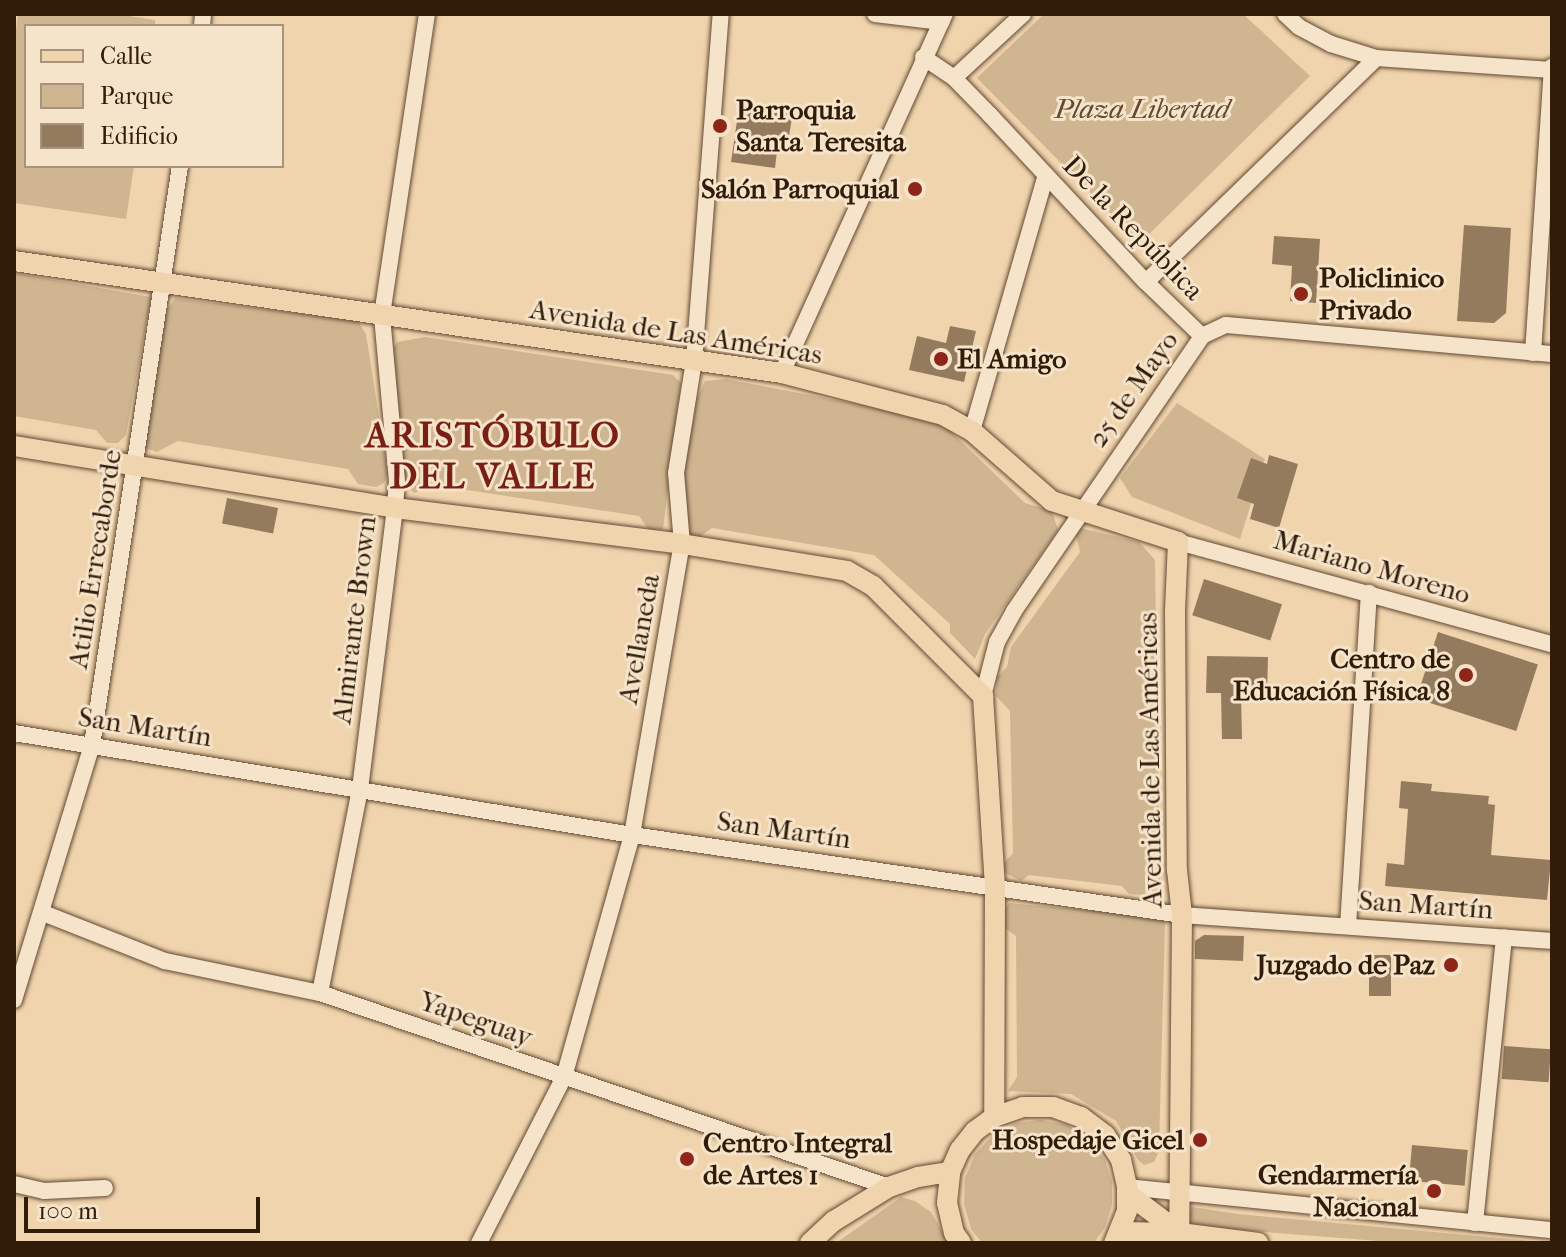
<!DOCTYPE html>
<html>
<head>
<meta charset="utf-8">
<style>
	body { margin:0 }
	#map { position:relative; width:1566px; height:1257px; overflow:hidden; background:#f0d4ad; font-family:"IM FELL French Canon",serif }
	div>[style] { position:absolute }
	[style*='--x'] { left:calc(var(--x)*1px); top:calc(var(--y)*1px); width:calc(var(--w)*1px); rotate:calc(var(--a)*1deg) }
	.green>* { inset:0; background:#d0b591 }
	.building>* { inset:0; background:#947b5e; transform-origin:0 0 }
	.roads { filter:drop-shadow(0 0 2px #614932) drop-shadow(0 0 2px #614932) }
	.minor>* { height:16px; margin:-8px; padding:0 8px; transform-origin:8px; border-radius:8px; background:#f5e3ca }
	.major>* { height:20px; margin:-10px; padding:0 10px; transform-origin:10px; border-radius:10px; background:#f0d4ad }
	.dots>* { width:22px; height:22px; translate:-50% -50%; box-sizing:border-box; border:4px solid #f5e3ca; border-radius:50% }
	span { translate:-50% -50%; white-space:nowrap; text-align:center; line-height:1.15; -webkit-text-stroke:6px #f5e3ca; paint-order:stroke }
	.park-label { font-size:28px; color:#614932; font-style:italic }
	.poi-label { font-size:28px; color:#311b09; font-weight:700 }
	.left { translate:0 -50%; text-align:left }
	.right { translate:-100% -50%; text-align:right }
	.street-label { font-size:28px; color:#311b09 }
	.district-label { font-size:36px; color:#7a1f14; font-weight:700; letter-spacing:2px }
	.frame { position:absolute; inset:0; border:16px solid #311b09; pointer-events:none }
	.legend { position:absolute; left:24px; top:24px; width:260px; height:144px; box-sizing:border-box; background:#f5e3ca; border:2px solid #a7937d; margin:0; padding:10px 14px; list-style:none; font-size:24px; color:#311b09 }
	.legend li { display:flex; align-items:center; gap:16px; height:40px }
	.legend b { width:40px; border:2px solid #a7937d }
	.scale { position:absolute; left:24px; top:1197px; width:236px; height:36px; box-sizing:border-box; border:4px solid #311b09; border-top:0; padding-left:10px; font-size:24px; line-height:28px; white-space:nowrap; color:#311b09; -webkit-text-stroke:6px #f5e3ca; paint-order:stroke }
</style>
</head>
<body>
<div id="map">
	<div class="green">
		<div style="clip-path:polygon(18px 14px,115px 14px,155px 20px,155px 26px,26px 26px,26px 166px,134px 166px,126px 219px,14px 203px,14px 44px)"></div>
		<div style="clip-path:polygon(1044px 14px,1243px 14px,1310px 76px,1140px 243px,977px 78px)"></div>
		<div style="clip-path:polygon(14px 273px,151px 297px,126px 435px,118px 443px,107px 443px,96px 430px,14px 416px)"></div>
		<div style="clip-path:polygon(175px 298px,358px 321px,366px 334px,388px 474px,384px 483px,376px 487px,358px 484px,348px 469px,178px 441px,157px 452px,145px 448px,142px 440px,166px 312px)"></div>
		<div style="clip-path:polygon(425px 337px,673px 375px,681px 383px,663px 529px,649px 530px,639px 516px,434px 485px,414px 493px,403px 482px,391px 352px,397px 342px)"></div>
		<div style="clip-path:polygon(726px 379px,930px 418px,944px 425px,1025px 503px,1052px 511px,1058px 530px,985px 634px,975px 659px,950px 633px,950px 624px,874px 555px,712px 528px,698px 538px,688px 536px,677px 515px,697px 399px,705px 381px)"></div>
		<div style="clip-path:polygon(1177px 403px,1265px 459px,1240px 539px,1132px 497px,1120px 478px)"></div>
		<div style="clip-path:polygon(1080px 528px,1139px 542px,1155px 560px,1160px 896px,1129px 894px,1122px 886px,1029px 875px,1021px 881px,998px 869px,1013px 853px,1010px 711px,996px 696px,997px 677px,1007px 667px,1011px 647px,1080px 552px,1076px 535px)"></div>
		<div style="clip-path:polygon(1009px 903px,1152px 916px,1165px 921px,1159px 1151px,1154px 1162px,1144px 1165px,1138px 1160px,1116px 1121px,1071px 1094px,1008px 1091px,1017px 1077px,1016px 936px,1005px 928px,1003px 912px)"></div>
		<div style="clip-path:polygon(1041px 1120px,1067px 1125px,1089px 1139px,1105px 1160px,1112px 1182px,1112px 1205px,1105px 1227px,1094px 1243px,982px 1243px,971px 1229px,964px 1204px,965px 1178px,975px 1154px,993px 1135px,1016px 1123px)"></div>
		<div style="clip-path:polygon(901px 1197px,915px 1201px,931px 1212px,949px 1243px,836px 1243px)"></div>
		<div style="clip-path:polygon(1192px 1207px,1238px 1214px,1552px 1243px,1404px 1243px,1201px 1227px,1190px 1223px,1187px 1215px)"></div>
	</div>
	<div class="building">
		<div style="clip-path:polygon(749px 107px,793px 112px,789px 136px,779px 135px,775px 168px,731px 162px,738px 114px,748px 115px)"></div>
		<div style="clip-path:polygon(1464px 225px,1511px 228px,1506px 313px,1494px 323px,1457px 321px)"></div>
		<div style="clip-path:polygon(1274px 236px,1320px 239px,1316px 303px,1290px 301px,1292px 266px,1272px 264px)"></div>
		<div style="clip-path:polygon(950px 326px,976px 331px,964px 382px,909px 370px,917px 336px,946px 343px)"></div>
		<div style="clip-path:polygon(1269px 455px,1298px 464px,1279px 528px,1250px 519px,1254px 504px,1237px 498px,1251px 458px,1267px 464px)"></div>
		<div style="left:227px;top:498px;width:52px;height:26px;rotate:11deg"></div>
		<div style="left:1204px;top:579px;width:82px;height:38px;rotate:18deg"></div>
		<div style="left:1438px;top:632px;width:105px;height:70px;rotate:18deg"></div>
		<div style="clip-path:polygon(1207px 656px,1268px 657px,1267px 694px,1241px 693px,1242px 739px,1222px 739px,1221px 693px,1206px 693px)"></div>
		<div style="clip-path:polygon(1401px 781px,1432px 784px,1431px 791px,1489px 796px,1488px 804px,1495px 805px,1491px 855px,1551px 860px,1547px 900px,1385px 886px,1387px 863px,1404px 865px,1408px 809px,1399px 808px)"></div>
		<div style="clip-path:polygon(1204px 935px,1244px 936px,1243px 961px,1195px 959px,1195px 941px)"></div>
		<div style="left:1369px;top:955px;width:22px;height:41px"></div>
		<div style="left:1504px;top:1046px;width:47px;height:33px;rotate:4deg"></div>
		<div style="left:1412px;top:1145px;width:56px;height:36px;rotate:5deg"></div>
	</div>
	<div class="roads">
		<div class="minor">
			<div style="--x:875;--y:14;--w:67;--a:6.8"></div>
			<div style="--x:1285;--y:14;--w:19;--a:43"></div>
			<div style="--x:1299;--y:27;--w:36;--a:28"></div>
			<div style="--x:1331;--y:44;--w:47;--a:17.3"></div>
			<div style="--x:1376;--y:58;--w:176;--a:3.9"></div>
			<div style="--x:202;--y:26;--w:12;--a:-85"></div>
			<div style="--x:923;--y:57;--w:37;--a:34"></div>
			<div style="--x:954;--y:78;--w:52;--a:45.8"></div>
			<div style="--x:990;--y:115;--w:229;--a:47"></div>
			<div style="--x:1146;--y:282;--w:78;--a:44"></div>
			<div style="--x:954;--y:78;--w:94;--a:-42.8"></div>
			<div style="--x:1146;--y:282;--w:321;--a:-44.2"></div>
			<div style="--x:1533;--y:353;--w:287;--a:-86.2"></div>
			<div style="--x:782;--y:373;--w:394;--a:-65.6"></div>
			<div style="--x:972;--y:431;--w:266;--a:-73.9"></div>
			<div style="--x:1178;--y:542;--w:388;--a:15.3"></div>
			<div style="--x:983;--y:696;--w:56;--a:-75.5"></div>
			<div style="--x:997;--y:642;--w:35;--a:-61"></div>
			<div style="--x:1014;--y:611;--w:333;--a:-55.6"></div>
			<div style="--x:1202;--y:336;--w:26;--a:-25"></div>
			<div style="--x:1226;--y:325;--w:327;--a:5.1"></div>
			<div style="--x:14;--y:733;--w:626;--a:9.37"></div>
			<div style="--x:632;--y:835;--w:556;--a:8.28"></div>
			<div style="--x:1182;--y:915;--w:371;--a:4"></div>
			<div style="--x:43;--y:913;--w:131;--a:21.5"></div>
			<div style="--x:165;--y:961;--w:158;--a:11.7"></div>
			<div style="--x:320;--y:993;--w:601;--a:18.83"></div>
			<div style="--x:1348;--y:926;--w:334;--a:-86.4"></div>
			<div style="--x:320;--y:993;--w:208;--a:-78.9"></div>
			<div style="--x:360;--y:789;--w:283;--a:-82.9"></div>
			<div style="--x:395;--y:508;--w:27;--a:-86"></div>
			<div style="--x:397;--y:481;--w:167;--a:-95.2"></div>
			<div style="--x:382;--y:315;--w:304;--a:-81.5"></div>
			<div style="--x:14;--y:1000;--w:267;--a:-73"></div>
			<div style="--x:92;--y:745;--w:586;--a:-81.36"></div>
			<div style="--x:14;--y:1184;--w:31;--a:13"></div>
			<div style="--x:44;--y:1191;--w:61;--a:-2.8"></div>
			<div style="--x:1127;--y:1187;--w:427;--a:5.8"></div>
			<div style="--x:1475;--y:1223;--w:287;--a:-84.2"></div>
			<div style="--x:479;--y:1243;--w:186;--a:-62.9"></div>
			<div style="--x:564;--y:1077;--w:251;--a:-74.3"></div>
			<div style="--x:632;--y:835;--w:295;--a:-80.3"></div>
			<div style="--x:682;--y:544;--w:71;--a:-94.8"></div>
			<div style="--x:676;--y:473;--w:113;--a:-80.9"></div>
			<div style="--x:694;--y:361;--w:348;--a:-85.6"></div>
		</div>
		<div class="major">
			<div style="--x:14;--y:261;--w:776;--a:8.3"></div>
			<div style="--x:782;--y:373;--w:166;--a:14.6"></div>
			<div style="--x:943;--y:415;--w:33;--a:29"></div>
			<div style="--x:972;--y:431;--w:106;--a:41.2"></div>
			<div style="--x:1052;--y:501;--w:133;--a:18"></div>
			<div style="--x:1178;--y:542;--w:70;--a:92.5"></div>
			<div style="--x:1175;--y:612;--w:258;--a:89.6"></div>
			<div style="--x:1177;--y:870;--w:45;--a:83.7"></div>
			<div style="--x:1182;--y:915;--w:328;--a:90.5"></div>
			<div style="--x:14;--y:446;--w:386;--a:9.2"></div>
			<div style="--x:395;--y:508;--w:289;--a:7.1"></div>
			<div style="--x:682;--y:544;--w:167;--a:9.3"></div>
			<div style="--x:847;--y:571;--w:30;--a:30"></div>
			<div style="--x:873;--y:586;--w:156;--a:45"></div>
			<div style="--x:983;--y:696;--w:191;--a:86.4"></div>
			<div style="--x:995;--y:887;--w:230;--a:90.2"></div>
			<div style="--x:1127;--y:1193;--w:66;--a:37"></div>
			<div style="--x:1121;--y:1232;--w:59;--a:1"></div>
			<div style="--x:1180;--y:1233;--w:79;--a:7.3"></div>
			<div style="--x:810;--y:1243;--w:33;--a:-43"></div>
			<div style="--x:834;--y:1221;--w:65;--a:-31.7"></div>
			<div style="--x:889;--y:1187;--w:31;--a:-19"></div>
			<div style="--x:918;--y:1177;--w:32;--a:-9"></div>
			<div style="--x:961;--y:1243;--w:12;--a:-125"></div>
			<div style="--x:954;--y:1233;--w:31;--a:-103"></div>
			<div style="--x:947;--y:1203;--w:31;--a:-84"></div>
			<div style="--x:950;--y:1172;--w:24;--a:-66"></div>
			<div style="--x:960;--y:1150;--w:24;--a:-52"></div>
			<div style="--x:975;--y:1131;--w:24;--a:-36"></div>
			<div style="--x:994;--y:1117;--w:31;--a:-19"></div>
			<div style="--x:1023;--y:1107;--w:30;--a:0"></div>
			<div style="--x:1053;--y:1107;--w:30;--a:20"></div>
			<div style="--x:1081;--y:1117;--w:30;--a:37"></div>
			<div style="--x:1105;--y:1135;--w:30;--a:57"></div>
			<div style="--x:1121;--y:1160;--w:28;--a:77"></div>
			<div style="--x:1127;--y:1187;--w:24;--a:90"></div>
			<div style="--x:1127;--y:1211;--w:35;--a:112"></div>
		</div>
	</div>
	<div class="dots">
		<div style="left:720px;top:126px;background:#8f2418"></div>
		<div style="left:915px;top:189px;background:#8f2418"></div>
		<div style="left:1301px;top:294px;background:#8f2418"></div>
		<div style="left:941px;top:359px;background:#8f2418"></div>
		<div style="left:1466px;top:675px;background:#8f2418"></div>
		<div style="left:1451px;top:965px;background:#8f2418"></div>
		<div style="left:1200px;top:1140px;background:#8f2418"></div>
		<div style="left:687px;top:1159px;background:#8f2418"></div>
		<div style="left:1434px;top:1191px;background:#8f2418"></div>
	</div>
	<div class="park-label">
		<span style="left:1142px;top:109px">Plaza Libertad</span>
	</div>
	<div class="poi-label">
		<span class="left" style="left:736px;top:126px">Parroquia<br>Santa Teresita</span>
		<span class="right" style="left:899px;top:189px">Salón Parroquial</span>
		<span class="left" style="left:1319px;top:294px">Policlinico<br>Privado</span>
		<span class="left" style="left:957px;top:359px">El Amigo</span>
		<span class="right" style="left:1450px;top:675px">Centro de<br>Educación Física 8</span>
		<span class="right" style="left:1435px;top:965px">Juzgado de Paz</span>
		<span class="right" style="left:1184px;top:1140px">Hospedaje Gicel</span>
		<span class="left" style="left:703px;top:1159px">Centro Integral<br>de Artes 1</span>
		<span class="right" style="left:1418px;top:1191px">Gendarmería<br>Nacional</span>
	</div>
	<div class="street-label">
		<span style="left:1133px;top:228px;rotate:46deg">De la República</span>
		<span style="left:676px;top:332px;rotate:9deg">Avenida de Las Américas</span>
		<span style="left:1133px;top:389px;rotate:-55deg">25 de Mayo</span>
		<span style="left:95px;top:559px;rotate:-81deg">Atilio Errecaborde</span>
		<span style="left:1372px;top:567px;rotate:16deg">Mariano Moreno</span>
		<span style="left:354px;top:620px;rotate:-83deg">Almirante Brown</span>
		<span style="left:639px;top:639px;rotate:-80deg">Avellaneda</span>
		<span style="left:145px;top:727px;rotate:9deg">San Martín</span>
		<span style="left:1150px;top:760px;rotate:-91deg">Avenida de Las Américas</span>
		<span style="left:784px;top:830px;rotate:8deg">San Martín</span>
		<span style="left:1426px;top:905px;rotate:4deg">San Martín</span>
		<span style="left:476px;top:1019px;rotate:19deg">Yapeguay</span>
	</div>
	<div class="district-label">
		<span style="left:493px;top:456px">ARISTÓBULO<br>DEL VALLE</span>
	</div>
	<div class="frame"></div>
	<ul class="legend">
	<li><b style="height:10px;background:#f0d4ad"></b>Calle</li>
	<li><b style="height:22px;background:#d0b591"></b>Parque</li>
	<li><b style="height:22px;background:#947b5e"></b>Edificio</li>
	</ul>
	<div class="scale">100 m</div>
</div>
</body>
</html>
